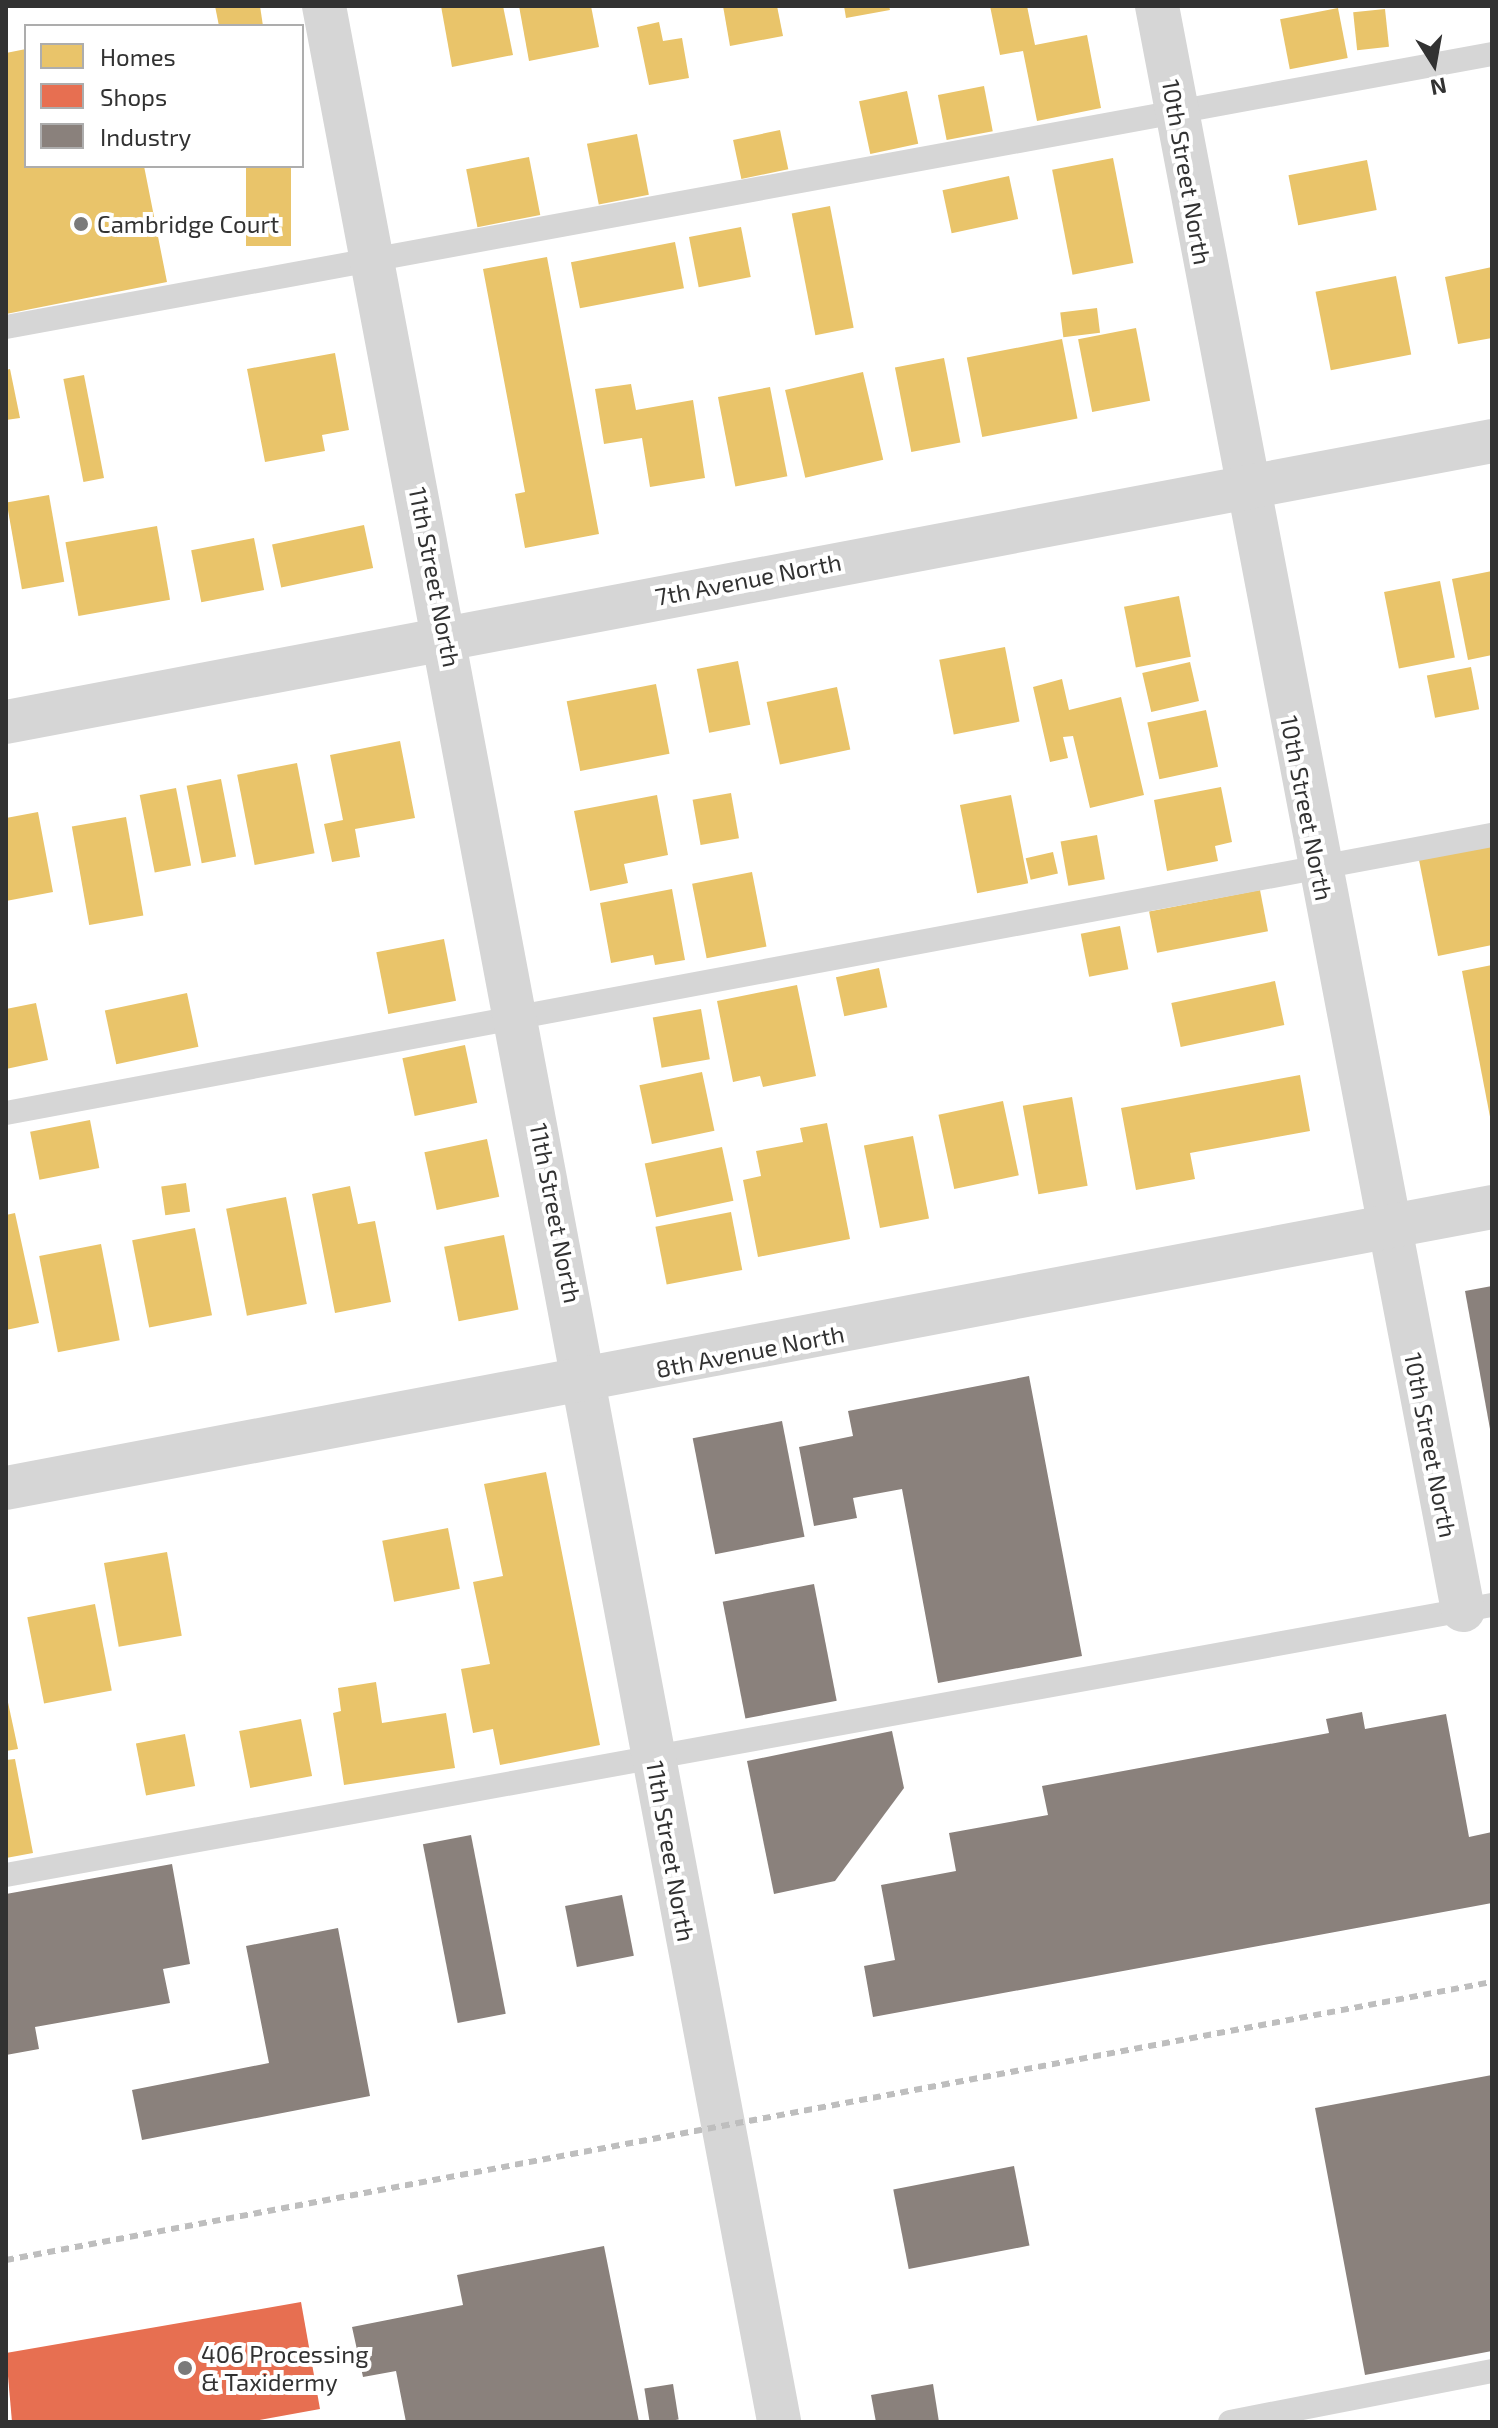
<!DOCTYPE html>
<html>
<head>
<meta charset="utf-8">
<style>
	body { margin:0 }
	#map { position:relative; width:1498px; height:2428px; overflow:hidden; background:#fff; font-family:"Exo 2",sans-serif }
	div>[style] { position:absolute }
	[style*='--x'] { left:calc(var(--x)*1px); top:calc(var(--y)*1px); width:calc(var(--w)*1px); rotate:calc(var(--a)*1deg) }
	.homes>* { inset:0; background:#e9c46a; transform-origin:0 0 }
	.shops>* { inset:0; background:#e76f51 }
	.industry>* { inset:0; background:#8a817c; transform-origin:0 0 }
	.service>* { height:24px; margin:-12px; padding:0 12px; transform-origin:12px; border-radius:12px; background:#d6d6d6 }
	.minor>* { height:44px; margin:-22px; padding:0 22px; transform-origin:22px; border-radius:22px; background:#d6d6d6 }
	.tertiary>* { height:44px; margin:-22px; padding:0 22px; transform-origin:22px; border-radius:22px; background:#d6d6d6 }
	.rail>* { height:6px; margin-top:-3px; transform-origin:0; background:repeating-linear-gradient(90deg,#bebebe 0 8px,transparent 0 14px) }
	.dots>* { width:22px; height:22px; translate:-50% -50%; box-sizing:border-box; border:4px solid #fff; border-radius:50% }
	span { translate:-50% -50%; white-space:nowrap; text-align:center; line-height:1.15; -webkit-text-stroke:8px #fff; paint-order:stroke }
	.street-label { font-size:24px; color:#323232 }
	.poi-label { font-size:24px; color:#323232 }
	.left { translate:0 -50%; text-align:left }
	.frame { position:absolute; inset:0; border:8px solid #323232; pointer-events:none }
	.legend { position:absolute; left:24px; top:24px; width:280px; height:144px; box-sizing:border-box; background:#fff; border:2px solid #adadad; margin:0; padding:10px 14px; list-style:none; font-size:24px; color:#323232 }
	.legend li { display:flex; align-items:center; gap:16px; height:40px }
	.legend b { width:40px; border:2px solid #adadad }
	.north { position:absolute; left:1394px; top:24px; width:80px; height:80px; -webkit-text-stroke:6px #fff; paint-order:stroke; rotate:169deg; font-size:22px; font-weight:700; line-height:32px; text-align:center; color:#323232 }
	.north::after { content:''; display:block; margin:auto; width:28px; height:36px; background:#323232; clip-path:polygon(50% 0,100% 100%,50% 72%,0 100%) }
</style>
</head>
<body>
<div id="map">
	<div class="homes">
		<div style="clip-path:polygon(215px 6px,260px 6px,263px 26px,219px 26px)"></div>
		<div style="clip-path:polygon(441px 6px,503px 6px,513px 55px,452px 67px)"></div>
		<div style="clip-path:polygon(519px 6px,591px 6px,599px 47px,529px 61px)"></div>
		<div style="clip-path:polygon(723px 6px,777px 6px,783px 36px,730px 46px)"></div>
		<div style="clip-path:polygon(844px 6px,889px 6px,890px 10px,846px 18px)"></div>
		<div style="clip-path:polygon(990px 6px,1027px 6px,1035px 45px,1087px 35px,1101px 108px,1037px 121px,1023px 51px,1000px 55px)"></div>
		<div style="left:1338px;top:8px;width:51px;height:59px;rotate:79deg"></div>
		<div style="left:1385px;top:9px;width:38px;height:32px;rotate:84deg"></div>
		<div style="clip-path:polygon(659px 22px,663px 41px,682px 38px,689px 78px,649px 85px,637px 27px)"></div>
		<div style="clip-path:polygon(26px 49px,26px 166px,144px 166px,167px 282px,6px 314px,6px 53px)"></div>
		<div style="left:984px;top:86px;width:46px;height:47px;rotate:79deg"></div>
		<div style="left:907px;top:91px;width:54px;height:49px;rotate:78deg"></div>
		<div style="left:780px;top:130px;width:40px;height:48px;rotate:78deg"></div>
		<div style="left:637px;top:134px;width:62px;height:51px;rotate:79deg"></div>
		<div style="left:529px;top:157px;width:59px;height:64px;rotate:79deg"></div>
		<div style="left:1113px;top:158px;width:107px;height:62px;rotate:79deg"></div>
		<div style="left:1367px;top:160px;width:51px;height:80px;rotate:79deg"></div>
		<div style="left:246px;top:166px;width:45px;height:80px"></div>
		<div style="left:1009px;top:176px;width:44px;height:68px;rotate:78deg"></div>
		<div style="left:830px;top:206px;width:124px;height:39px;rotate:79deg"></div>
		<div style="left:741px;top:227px;width:51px;height:53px;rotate:79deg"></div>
		<div style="left:675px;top:242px;width:47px;height:106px;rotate:79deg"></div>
		<div style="clip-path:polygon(547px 257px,599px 534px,525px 548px,515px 494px,525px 492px,483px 269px)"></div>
		<div style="clip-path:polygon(1492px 267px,1492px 338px,1458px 344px,1445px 277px)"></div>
		<div style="left:1396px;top:276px;width:80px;height:82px;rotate:79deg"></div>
		<div style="left:1097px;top:308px;width:25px;height:37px;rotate:83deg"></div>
		<div style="left:1136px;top:328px;width:74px;height:59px;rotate:79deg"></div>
		<div style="left:1062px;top:339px;width:81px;height:97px;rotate:79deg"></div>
		<div style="clip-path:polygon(335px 353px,349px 430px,322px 435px,325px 451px,265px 462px,247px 369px)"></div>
		<div style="left:944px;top:358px;width:86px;height:50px;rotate:79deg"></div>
		<div style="clip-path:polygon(10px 369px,20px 418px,6px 420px,6px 370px)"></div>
		<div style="left:863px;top:372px;width:90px;height:80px;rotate:77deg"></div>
		<div style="left:84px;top:375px;width:105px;height:21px;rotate:79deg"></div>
		<div style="clip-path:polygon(631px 384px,636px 410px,693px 400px,705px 478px,650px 487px,642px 438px,604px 444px,595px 389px)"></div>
		<div style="left:770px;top:387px;width:91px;height:53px;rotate:79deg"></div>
		<div style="left:49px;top:495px;width:88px;height:43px;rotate:80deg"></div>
		<div style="left:364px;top:525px;width:44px;height:94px;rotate:78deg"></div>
		<div style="left:157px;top:526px;width:75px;height:93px;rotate:80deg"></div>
		<div style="left:254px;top:538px;width:53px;height:64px;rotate:79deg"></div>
		<div style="clip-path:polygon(1492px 571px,1492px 655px,1468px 660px,1452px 579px)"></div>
		<div style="left:1440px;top:581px;width:78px;height:57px;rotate:79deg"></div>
		<div style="left:1179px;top:596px;width:62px;height:56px;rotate:79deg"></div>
		<div style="left:1005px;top:647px;width:76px;height:67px;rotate:79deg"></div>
		<div style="left:738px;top:661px;width:65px;height:42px;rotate:79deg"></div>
		<div style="left:1190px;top:662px;width:40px;height:49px;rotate:77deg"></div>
		<div style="left:1471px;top:667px;width:43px;height:45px;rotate:79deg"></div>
		<div style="clip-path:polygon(1062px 679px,1069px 710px,1121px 697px,1144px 795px,1090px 808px,1073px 736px,1063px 737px,1068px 758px,1050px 762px,1033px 687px)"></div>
		<div style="left:656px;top:684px;width:71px;height:91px;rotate:79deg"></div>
		<div style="left:837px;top:687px;width:64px;height:72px;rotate:78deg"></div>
		<div style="left:1206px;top:710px;width:58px;height:60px;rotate:78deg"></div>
		<div style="clip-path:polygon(400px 741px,415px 818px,355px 829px,360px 857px,332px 862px,324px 824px,343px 820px,330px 755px)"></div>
		<div style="left:297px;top:763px;width:92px;height:61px;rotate:79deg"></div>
		<div style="left:221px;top:779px;width:79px;height:35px;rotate:79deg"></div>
		<div style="clip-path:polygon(1221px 787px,1232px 842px,1215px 846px,1218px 861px,1167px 871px,1154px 800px)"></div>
		<div style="left:176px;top:788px;width:79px;height:37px;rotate:79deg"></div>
		<div style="left:731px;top:793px;width:46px;height:39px;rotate:80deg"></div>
		<div style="clip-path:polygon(657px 795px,668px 855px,624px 864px,628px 883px,590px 891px,574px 811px)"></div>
		<div style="left:1011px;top:795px;width:90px;height:52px;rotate:79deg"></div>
		<div style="clip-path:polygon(38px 812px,53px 892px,6px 901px,6px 818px)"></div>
		<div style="left:126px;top:817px;width:100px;height:55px;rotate:80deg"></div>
		<div style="left:1097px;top:835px;width:45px;height:37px;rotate:80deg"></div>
		<div style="clip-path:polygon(1492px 846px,1492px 945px,1438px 956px,1419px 860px)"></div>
		<div style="left:1053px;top:852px;width:22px;height:28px;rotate:77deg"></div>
		<div style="left:752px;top:872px;width:76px;height:61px;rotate:79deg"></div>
		<div style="clip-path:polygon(672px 889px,685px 960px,655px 965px,653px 955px,611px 963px,600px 903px)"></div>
		<div style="left:1260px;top:890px;width:42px;height:113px;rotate:79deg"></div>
		<div style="left:1120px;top:926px;width:44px;height:40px;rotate:79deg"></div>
		<div style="left:444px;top:939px;width:63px;height:69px;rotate:79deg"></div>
		<div style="clip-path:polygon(1492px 965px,1492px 1122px,1491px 1122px,1462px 971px)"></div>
		<div style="left:879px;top:968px;width:40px;height:44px;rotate:78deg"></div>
		<div style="left:1275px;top:981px;width:45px;height:106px;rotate:78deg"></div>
		<div style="clip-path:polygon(797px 985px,816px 1076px,763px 1087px,760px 1076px,733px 1082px,717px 1001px)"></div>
		<div style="left:187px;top:993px;width:55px;height:84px;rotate:78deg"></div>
		<div style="clip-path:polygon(36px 1003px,48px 1060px,6px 1069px,6px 1009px)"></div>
		<div style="left:701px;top:1009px;width:51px;height:49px;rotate:80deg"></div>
		<div style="left:465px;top:1045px;width:59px;height:64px;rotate:78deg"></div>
		<div style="left:702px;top:1072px;width:60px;height:64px;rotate:78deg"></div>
		<div style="clip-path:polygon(1300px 1075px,1310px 1131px,1190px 1153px,1195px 1179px,1136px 1190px,1121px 1108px)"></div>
		<div style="left:1072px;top:1097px;width:90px;height:50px;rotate:80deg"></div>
		<div style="left:1003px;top:1101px;width:76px;height:66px;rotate:78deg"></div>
		<div style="left:90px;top:1120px;width:49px;height:61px;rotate:79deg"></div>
		<div style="clip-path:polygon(827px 1123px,850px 1239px,758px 1257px,743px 1180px,761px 1176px,756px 1151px,803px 1142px,800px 1128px)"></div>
		<div style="left:913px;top:1136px;width:84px;height:50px;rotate:79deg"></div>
		<div style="left:487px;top:1139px;width:59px;height:64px;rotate:78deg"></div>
		<div style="left:722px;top:1147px;width:55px;height:79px;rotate:78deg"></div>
		<div style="left:186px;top:1183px;width:29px;height:25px;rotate:82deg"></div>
		<div style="clip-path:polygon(350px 1186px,358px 1224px,375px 1221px,391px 1302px,335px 1313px,312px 1194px)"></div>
		<div style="left:286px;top:1197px;width:109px;height:61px;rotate:79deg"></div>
		<div style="left:731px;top:1212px;width:59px;height:77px;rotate:79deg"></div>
		<div style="clip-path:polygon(15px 1213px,39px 1323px,6px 1330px,6px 1215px)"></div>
		<div style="left:195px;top:1228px;width:89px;height:64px;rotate:79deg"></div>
		<div style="left:504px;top:1235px;width:76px;height:61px;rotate:79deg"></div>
		<div style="left:101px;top:1244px;width:98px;height:63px;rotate:79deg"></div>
		<div style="clip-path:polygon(546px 1472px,600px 1745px,500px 1765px,493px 1729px,473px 1733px,461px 1669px,490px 1664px,473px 1582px,503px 1576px,484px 1484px)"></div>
		<div style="left:448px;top:1528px;width:62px;height:67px;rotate:79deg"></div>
		<div style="left:167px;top:1552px;width:85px;height:64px;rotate:80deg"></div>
		<div style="left:95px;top:1604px;width:88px;height:69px;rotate:79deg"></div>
		<div style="clip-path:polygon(376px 1682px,382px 1723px,446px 1713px,455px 1768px,344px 1785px,333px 1713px,341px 1711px,338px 1688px)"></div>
		<div style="clip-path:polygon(6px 1693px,18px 1749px,6px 1751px)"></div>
		<div style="left:301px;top:1719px;width:58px;height:63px;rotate:79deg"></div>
		<div style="left:185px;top:1734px;width:53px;height:50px;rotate:79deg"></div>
		<div style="clip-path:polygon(15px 1759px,33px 1853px,6px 1858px,6px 1760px)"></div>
	</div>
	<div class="shops">
		<div style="clip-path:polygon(301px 2302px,320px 2409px,249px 2422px,12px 2422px,6px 2353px)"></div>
	</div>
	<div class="industry">
		<div style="clip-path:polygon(1492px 1286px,1492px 1429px,1490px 1429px,1465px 1291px)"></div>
		<div style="clip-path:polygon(1029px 1376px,1082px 1656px,938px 1683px,902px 1489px,853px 1498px,857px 1518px,814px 1526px,799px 1447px,853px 1436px,848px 1411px)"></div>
		<div style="left:782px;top:1421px;width:118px;height:91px;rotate:79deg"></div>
		<div style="left:814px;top:1584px;width:119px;height:93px;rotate:79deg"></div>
		<div style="clip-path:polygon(1362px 1712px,1365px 1729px,1446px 1714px,1469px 1837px,1492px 1832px,1492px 1903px,873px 2017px,864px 1966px,895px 1960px,881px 1885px,956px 1871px,949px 1833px,1048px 1815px,1042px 1786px,1329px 1733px,1326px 1719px)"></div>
		<div style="clip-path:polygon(892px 1731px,904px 1788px,835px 1881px,774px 1894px,747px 1761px)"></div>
		<div style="left:471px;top:1835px;width:182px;height:49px;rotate:79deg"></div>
		<div style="clip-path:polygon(172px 1864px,190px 1964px,163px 1969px,170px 2003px,35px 2027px,39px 2049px,6px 2055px,6px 1894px)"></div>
		<div style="left:622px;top:1895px;width:62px;height:58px;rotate:79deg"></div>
		<div style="clip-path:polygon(338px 1928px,370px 2096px,142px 2140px,132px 2090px,269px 2063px,246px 1946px)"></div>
		<div style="clip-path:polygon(1492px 2075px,1492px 2351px,1365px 2375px,1315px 2108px)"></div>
		<div style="left:1014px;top:2166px;width:81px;height:123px;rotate:79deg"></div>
		<div style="clip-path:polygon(604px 2246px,639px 2422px,406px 2422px,396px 2371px,363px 2377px,352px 2327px,463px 2305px,457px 2275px)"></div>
		<div style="left:673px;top:2384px;width:36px;height:29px;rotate:81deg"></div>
		<div style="clip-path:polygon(933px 2384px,939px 2422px,876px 2422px,871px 2395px)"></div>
	</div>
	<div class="service">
		<div style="--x:6;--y:327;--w:1511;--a:-10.41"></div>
		<div style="--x:6;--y:1113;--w:1512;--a:-10.6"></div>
		<div style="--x:6;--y:1875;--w:1510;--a:-10.3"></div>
		<div style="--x:1230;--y:2422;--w:267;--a:-11"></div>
	</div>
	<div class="minor">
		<div style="--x:324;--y:6;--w:2458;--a:79.33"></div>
		<div style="--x:1157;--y:6;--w:1633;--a:79.2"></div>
		<div style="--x:6;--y:722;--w:1512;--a:-10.71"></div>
	</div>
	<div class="tertiary">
		<div style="--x:6;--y:1488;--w:1512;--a:-10.71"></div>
	</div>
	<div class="rail">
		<div style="--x:6;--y:2260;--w:1512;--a:-10.6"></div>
	</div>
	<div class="dots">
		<div style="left:81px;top:224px;background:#7a7a7a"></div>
		<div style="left:185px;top:2368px;background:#7a7a7a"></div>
	</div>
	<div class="street-label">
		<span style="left:1187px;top:172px;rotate:80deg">10th Street North</span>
		<span style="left:435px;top:577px;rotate:79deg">11th Street North</span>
		<span style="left:748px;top:579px;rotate:-11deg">7th Avenue North</span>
		<span style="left:1307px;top:808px;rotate:79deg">10th Street North</span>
		<span style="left:556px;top:1213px;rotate:79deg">11th Street North</span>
		<span style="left:750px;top:1351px;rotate:-11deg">8th Avenue North</span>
		<span style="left:1431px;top:1445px;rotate:79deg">10th Street North</span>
		<span style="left:671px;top:1851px;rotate:80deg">11th Street North</span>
	</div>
	<div class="poi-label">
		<span class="left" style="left:97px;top:224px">Cambridge Court</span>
		<span class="left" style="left:201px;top:2368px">406 Processing<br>&amp; Taxidermy</span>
	</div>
	<div class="frame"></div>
	<ul class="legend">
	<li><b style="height:22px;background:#e9c46a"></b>Homes</li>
	<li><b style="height:22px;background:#e76f51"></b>Shops</li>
	<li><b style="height:22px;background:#8a817c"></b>Industry</li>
	</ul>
	<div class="north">N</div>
</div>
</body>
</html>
